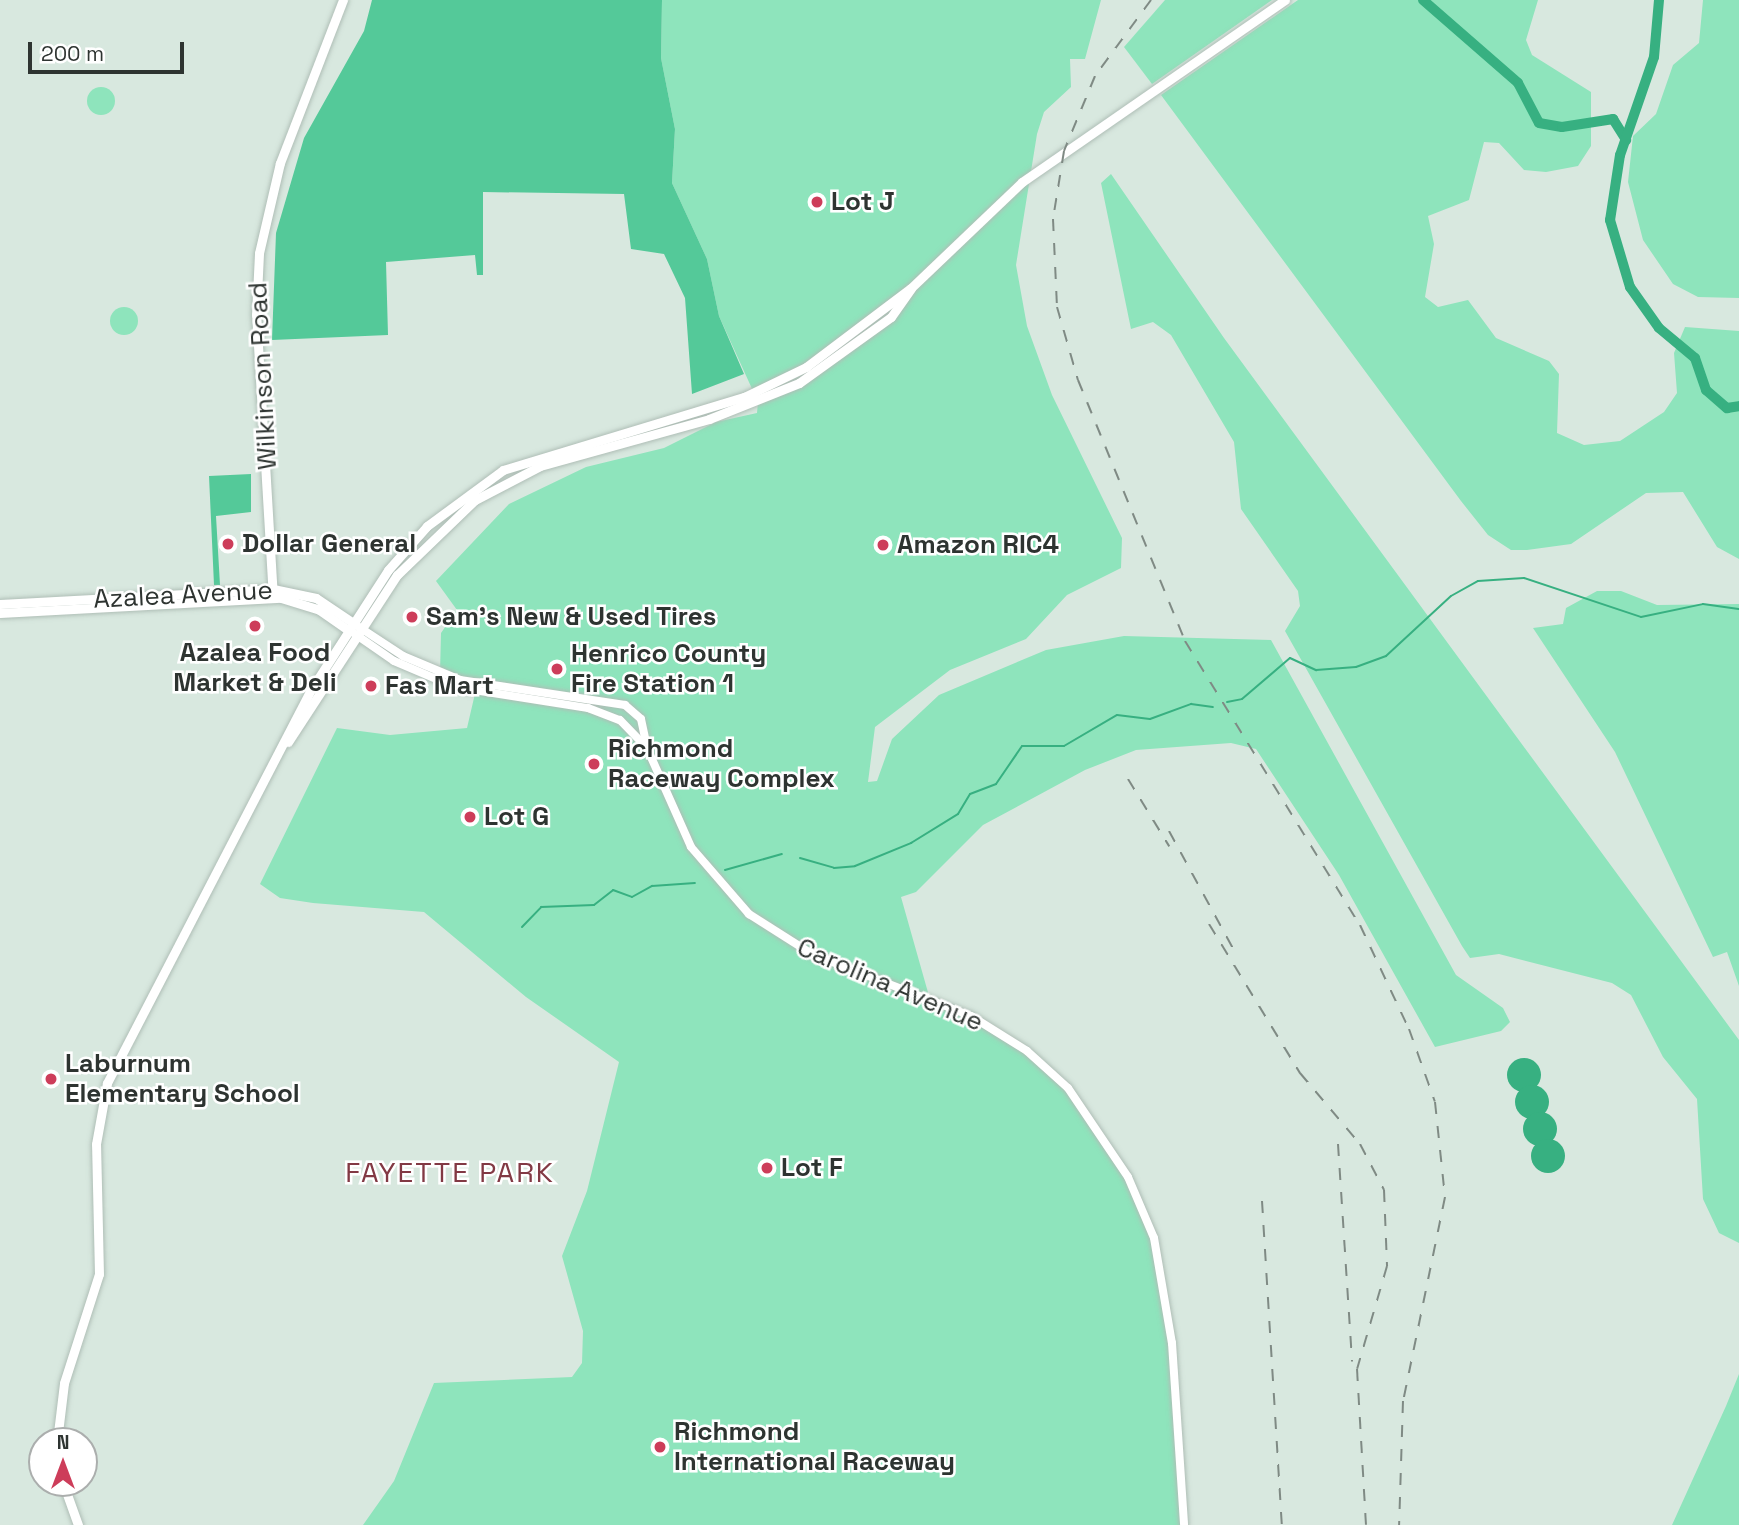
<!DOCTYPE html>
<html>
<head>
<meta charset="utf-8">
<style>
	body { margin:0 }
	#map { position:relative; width:1739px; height:1525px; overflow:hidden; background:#d8e8df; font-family:"Space Grotesk",sans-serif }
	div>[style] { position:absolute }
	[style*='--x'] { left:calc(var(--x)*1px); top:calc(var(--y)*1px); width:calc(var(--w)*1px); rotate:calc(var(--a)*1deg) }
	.green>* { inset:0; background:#8ee4bc }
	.round { border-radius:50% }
	.forest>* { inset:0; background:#54c999 }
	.water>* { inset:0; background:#37b081 }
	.stream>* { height:2px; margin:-1px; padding:0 1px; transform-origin:1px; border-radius:1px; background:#37b081 }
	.river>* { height:10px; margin:-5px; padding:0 5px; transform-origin:5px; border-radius:5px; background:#37b081 }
	.roads { filter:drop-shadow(0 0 2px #afbeb6) drop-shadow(0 0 2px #afbeb6) }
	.tertiary>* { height:8px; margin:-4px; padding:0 4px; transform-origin:4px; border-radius:4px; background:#fff }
	.secondary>* { height:9px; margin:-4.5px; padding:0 4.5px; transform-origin:4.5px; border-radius:4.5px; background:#fff }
	.rail>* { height:2px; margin-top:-1px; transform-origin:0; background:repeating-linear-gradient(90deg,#7f8a84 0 12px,transparent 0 24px) }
	.dots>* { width:19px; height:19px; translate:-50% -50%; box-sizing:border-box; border:4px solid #fff; border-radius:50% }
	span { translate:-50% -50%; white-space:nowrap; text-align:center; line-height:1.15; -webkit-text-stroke:5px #fff; paint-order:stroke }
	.poi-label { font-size:26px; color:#2e3431; font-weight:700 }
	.left { translate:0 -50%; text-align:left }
	.street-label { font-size:26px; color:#2e3431 }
	.neighbourhood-label { font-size:28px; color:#823944; letter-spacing:2px }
	.north { position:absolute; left:28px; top:1427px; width:70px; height:70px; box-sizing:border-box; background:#fff; border:2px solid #abaead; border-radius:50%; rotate:0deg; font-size:19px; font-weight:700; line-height:28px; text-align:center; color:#2e3431 }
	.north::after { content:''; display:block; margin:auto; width:24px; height:32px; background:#cd3d5a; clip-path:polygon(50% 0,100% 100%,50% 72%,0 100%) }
	.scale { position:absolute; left:28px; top:42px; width:156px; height:32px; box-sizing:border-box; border:4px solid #2e3431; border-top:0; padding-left:9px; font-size:21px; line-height:24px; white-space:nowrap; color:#2e3431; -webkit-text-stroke:5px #fff; paint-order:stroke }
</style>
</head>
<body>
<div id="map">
	<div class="green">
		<div style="clip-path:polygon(662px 0,1101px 0,1085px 59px,1070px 59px,1071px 87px,1044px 112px,1037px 134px,1016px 265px,1027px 326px,1052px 395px,1122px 538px,1121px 568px,1067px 595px,1026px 639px,950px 670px,875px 727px,868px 782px,877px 781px,892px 739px,939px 695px,1046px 650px,1124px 636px,1271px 640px,1456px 975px,1503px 1008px,1510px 1022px,1501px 1031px,1435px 1047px,1339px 875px,1256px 749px,1231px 743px,1136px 750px,1085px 770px,983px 825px,916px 892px,901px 897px,929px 996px,1027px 1051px,1078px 1100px,1145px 1212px,1167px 1303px,1184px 1525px,363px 1525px,394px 1481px,434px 1383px,572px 1377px,582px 1363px,583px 1331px,562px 1256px,587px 1191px,619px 1062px,526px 997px,424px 912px,313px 903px,280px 898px,260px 884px,337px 728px,390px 735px,467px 728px,477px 685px,440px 673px,441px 633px,457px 610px,436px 581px,509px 504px,586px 467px,664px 448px,716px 422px,757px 413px,758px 402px,719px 316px,707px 259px,672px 183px,675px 129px,661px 58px)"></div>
		<div style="clip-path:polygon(1165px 0,1272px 0,1152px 84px,1124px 47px)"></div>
		<div style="clip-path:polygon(1298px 0,1538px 0,1526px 40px,1532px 55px,1591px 92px,1591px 146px,1578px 166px,1546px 172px,1524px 170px,1499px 143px,1484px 142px,1469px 200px,1428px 216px,1434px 244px,1425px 297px,1438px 307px,1468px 300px,1496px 338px,1549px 361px,1559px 374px,1557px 433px,1584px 445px,1620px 441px,1664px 412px,1677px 393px,1674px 353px,1685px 327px,1739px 331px,1739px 559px,1717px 547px,1683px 492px,1646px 493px,1571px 544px,1527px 550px,1511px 550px,1488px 535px,1461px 501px,1161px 95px)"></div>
		<div style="clip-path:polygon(1703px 0,1739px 0,1739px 298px,1698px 297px,1673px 284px,1643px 240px,1628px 182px,1633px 136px,1656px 114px,1673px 65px,1699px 43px)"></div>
		<div class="round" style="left:87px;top:87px;width:28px;height:28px"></div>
		<div style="clip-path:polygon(1111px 174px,1224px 338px,1739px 1040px,1739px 1243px,1719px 1233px,1703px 1199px,1697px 1099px,1663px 1057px,1631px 995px,1612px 983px,1499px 954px,1470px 958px,1462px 946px,1285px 631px,1300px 606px,1298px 591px,1241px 509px,1234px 442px,1171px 335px,1153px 322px,1131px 329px,1101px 183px)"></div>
		<div class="round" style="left:110px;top:307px;width:28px;height:28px"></div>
		<div style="clip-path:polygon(1597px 591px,1621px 591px,1657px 605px,1739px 604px,1739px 986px,1727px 952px,1713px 957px,1615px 752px,1533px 628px,1563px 624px,1566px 608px)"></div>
		<div style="clip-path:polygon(1739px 1374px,1739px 1525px,1672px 1525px,1726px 1406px)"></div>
	</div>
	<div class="forest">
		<div style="clip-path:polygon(372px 0,662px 0,661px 58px,675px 129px,672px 183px,707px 259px,719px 316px,744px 374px,692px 394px,685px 298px,664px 254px,631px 249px,624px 194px,483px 192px,483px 275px,477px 275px,475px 255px,386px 262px,388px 335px,272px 340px,276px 233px,304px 138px,364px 31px)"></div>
		<div style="clip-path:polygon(251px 474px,251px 512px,216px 516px,220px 585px,214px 585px,209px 476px)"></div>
	</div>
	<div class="water">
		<div class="round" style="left:1507px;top:1058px;width:34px;height:34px"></div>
		<div class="round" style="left:1515px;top:1085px;width:34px;height:34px"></div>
		<div class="round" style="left:1523px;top:1112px;width:34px;height:34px"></div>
		<div class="round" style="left:1531px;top:1139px;width:34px;height:34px"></div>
	</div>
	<div class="stream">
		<div style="--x:1227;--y:702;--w:15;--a:-11"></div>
		<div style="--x:1242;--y:699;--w:63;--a:-40.5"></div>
		<div style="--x:1290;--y:658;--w:29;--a:25"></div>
		<div style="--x:1316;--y:670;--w:40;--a:-4.3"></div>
		<div style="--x:1356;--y:667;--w:32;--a:-20"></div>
		<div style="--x:1386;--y:656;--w:88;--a:-42.7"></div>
		<div style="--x:1451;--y:596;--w:31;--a:-29"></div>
		<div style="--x:1478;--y:581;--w:46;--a:-3.7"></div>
		<div style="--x:1524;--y:578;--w:123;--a:18.4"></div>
		<div style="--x:1641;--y:617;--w:63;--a:-11.8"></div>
		<div style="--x:1703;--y:604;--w:36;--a:8"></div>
		<div style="--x:800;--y:858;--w:35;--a:16"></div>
		<div style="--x:834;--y:868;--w:21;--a:-5"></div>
		<div style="--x:855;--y:866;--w:61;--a:-22.3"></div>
		<div style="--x:911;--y:843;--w:55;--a:-31.7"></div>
		<div style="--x:958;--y:814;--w:23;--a:-59"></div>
		<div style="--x:970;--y:794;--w:28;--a:-21"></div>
		<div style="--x:996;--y:784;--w:46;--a:-55.6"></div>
		<div style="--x:1022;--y:746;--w:42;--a:0"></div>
		<div style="--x:1064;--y:746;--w:61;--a:-30.3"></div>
		<div style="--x:1117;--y:715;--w:33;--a:7"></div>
		<div style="--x:1150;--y:719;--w:44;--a:-20.1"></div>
		<div style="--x:1191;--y:704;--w:22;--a:8"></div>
		<div style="--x:725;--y:870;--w:59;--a:-15.7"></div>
		<div style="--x:522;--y:927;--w:28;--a:-46"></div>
		<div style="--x:541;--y:907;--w:53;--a:-2.2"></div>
		<div style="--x:594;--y:905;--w:24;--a:-38"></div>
		<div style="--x:613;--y:890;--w:20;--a:20"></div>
		<div style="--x:632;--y:897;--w:23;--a:-29"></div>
		<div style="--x:652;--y:886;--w:43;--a:-4"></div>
	</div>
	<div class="river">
		<div style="--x:1423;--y:0;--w:126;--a:41.1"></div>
		<div style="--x:1518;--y:83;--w:45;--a:62.3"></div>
		<div style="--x:1539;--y:123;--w:23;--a:10"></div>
		<div style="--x:1562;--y:127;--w:52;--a:-8.9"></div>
		<div style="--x:1613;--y:119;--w:25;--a:58"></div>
		<div style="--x:1659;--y:0;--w:57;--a:95"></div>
		<div style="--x:1654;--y:57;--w:104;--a:109.1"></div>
		<div style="--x:1620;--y:155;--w:66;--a:98.7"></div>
		<div style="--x:1610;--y:220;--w:70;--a:73.4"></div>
		<div style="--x:1630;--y:287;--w:50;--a:54.7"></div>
		<div style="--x:1659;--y:328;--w:47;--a:39.8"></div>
		<div style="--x:1695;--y:358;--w:34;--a:71"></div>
		<div style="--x:1706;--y:390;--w:28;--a:41"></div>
		<div style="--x:1727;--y:408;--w:12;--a:-9"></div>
	</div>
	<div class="roads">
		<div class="tertiary">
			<div style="--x:359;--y:627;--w:53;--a:33.4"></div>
			<div style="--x:403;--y:656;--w:62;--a:22.8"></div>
			<div style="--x:460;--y:680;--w:167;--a:8.6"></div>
			<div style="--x:625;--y:705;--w:21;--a:41"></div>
			<div style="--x:641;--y:719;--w:30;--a:78"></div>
			<div style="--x:355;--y:634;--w:47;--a:34.7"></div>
			<div style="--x:394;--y:661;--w:66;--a:23.1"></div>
			<div style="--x:455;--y:687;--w:135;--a:9"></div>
			<div style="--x:588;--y:708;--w:34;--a:21"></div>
			<div style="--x:620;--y:720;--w:39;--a:46"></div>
			<div style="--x:647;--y:748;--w:108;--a:66"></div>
			<div style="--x:691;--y:847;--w:89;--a:49.1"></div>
			<div style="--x:749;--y:914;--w:75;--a:32.4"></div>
			<div style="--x:812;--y:954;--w:171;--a:21.3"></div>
			<div style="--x:971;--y:1016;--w:66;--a:32"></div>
			<div style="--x:1027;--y:1051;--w:55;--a:42.1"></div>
			<div style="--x:1068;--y:1088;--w:107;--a:56"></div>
			<div style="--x:1128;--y:1177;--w:66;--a:66.9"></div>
			<div style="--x:1154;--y:1238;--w:107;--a:80.3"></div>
			<div style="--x:1172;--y:1343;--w:182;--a:86.2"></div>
		</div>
		<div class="secondary">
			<div style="--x:273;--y:598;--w:284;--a:-93.4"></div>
			<div style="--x:256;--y:315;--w:62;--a:-87.2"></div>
			<div style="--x:259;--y:253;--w:92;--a:-76.9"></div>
			<div style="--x:280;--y:163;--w:175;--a:-68.9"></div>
			<div style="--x:0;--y:604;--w:273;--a:-3.1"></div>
			<div style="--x:273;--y:589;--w:44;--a:11.8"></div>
			<div style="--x:316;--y:598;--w:48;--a:34"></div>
			<div style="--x:0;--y:613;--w:281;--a:-3.1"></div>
			<div style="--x:281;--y:598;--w:39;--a:17"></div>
			<div style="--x:318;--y:609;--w:39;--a:35"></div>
			<div style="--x:288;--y:742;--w:199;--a:-56.9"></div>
			<div style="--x:397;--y:575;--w:108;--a:-43.9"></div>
			<div style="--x:475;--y:500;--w:73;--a:-27.6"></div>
			<div style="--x:540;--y:466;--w:175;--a:-15.5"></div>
			<div style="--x:709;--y:419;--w:97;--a:-21.8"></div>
			<div style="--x:799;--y:383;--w:113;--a:-35.7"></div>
			<div style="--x:891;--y:317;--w:35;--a:-55"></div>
			<div style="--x:57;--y:1441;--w:58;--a:-83.1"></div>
			<div style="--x:64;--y:1383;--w:114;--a:-72.2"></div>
			<div style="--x:99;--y:1274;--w:130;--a:-91.3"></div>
			<div style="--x:96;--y:1144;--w:62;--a:-79.8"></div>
			<div style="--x:107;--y:1083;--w:445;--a:-62.6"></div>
			<div style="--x:312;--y:688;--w:140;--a:-57.2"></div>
			<div style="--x:388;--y:570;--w:59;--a:-48.4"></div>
			<div style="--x:427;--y:526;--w:94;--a:-36.4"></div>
			<div style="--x:503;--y:470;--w:252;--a:-16.9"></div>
			<div style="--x:744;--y:397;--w:69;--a:-25.8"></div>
			<div style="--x:806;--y:367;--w:131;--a:-37"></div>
			<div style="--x:911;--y:288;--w:153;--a:-43.7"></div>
			<div style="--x:1022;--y:182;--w:320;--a:-34.7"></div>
			<div style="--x:63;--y:1483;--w:45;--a:70.3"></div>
		</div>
	</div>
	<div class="rail">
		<div style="--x:1151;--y:0;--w:94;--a:126.4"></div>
		<div style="--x:1095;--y:76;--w:81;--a:112.5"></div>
		<div style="--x:1064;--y:151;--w:69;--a:99.2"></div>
		<div style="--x:1053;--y:219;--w:88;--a:87.4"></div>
		<div style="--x:1057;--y:307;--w:76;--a:74"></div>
		<div style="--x:1078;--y:380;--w:282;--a:67.7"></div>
		<div style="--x:1185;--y:641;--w:334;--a:58.4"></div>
		<div style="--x:1360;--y:925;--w:115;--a:64.8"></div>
		<div style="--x:1409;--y:1029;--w:77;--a:70.4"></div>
		<div style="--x:1435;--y:1102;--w:96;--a:84"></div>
		<div style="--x:1445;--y:1197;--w:208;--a:101.6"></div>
		<div style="--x:1403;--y:1401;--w:124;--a:91.8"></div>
		<div style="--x:1128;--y:779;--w:79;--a:58.5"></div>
		<div style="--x:1169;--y:831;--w:140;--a:61.4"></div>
		<div style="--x:1209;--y:924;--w:175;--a:58.6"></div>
		<div style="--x:1300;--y:1073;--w:93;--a:49.8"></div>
		<div style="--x:1360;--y:1144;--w:52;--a:62.4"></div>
		<div style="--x:1384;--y:1190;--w:76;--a:87.7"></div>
		<div style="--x:1387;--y:1266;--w:107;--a:106.2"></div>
		<div style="--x:1357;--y:1369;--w:156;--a:86.7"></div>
		<div style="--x:1338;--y:1144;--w:218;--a:86.3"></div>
		<div style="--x:1262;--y:1201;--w:325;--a:86.5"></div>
	</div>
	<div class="dots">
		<div style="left:817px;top:202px;background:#cd3d5a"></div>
		<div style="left:228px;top:544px;background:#cd3d5a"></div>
		<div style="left:883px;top:545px;background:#cd3d5a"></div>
		<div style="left:412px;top:617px;background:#cd3d5a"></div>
		<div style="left:255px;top:626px;background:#cd3d5a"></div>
		<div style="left:557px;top:669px;background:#cd3d5a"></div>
		<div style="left:371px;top:686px;background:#cd3d5a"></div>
		<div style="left:594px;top:764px;background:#cd3d5a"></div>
		<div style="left:470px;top:817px;background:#cd3d5a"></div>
		<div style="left:51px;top:1079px;background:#cd3d5a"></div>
		<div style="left:767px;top:1168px;background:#cd3d5a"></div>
		<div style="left:660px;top:1447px;background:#cd3d5a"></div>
	</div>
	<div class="poi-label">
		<span class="left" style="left:831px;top:202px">Lot J</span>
		<span class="left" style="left:242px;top:544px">Dollar General</span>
		<span class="left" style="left:897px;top:545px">Amazon RIC4</span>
		<span class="left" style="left:426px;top:617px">Sam's New &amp; Used Tires</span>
		<span style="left:255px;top:668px">Azalea Food<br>Market &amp; Deli</span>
		<span class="left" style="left:571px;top:669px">Henrico County<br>Fire Station 1</span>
		<span class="left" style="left:385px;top:686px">Fas Mart</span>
		<span class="left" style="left:608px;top:764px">Richmond<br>Raceway Complex</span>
		<span class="left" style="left:484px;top:817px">Lot G</span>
		<span class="left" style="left:65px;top:1079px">Laburnum<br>Elementary School</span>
		<span class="left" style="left:781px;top:1168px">Lot F</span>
		<span class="left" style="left:674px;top:1447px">Richmond<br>International Raceway</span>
	</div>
	<div class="street-label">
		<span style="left:263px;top:376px;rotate:-93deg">Wilkinson Road</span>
		<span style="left:183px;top:595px;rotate:-3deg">Azalea Avenue</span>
		<span style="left:890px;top:985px;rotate:23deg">Carolina Avenue</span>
	</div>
	<div class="neighbourhood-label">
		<span style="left:450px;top:1172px">FAYETTE PARK</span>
	</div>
	<div class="north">N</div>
	<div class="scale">200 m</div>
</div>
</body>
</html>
